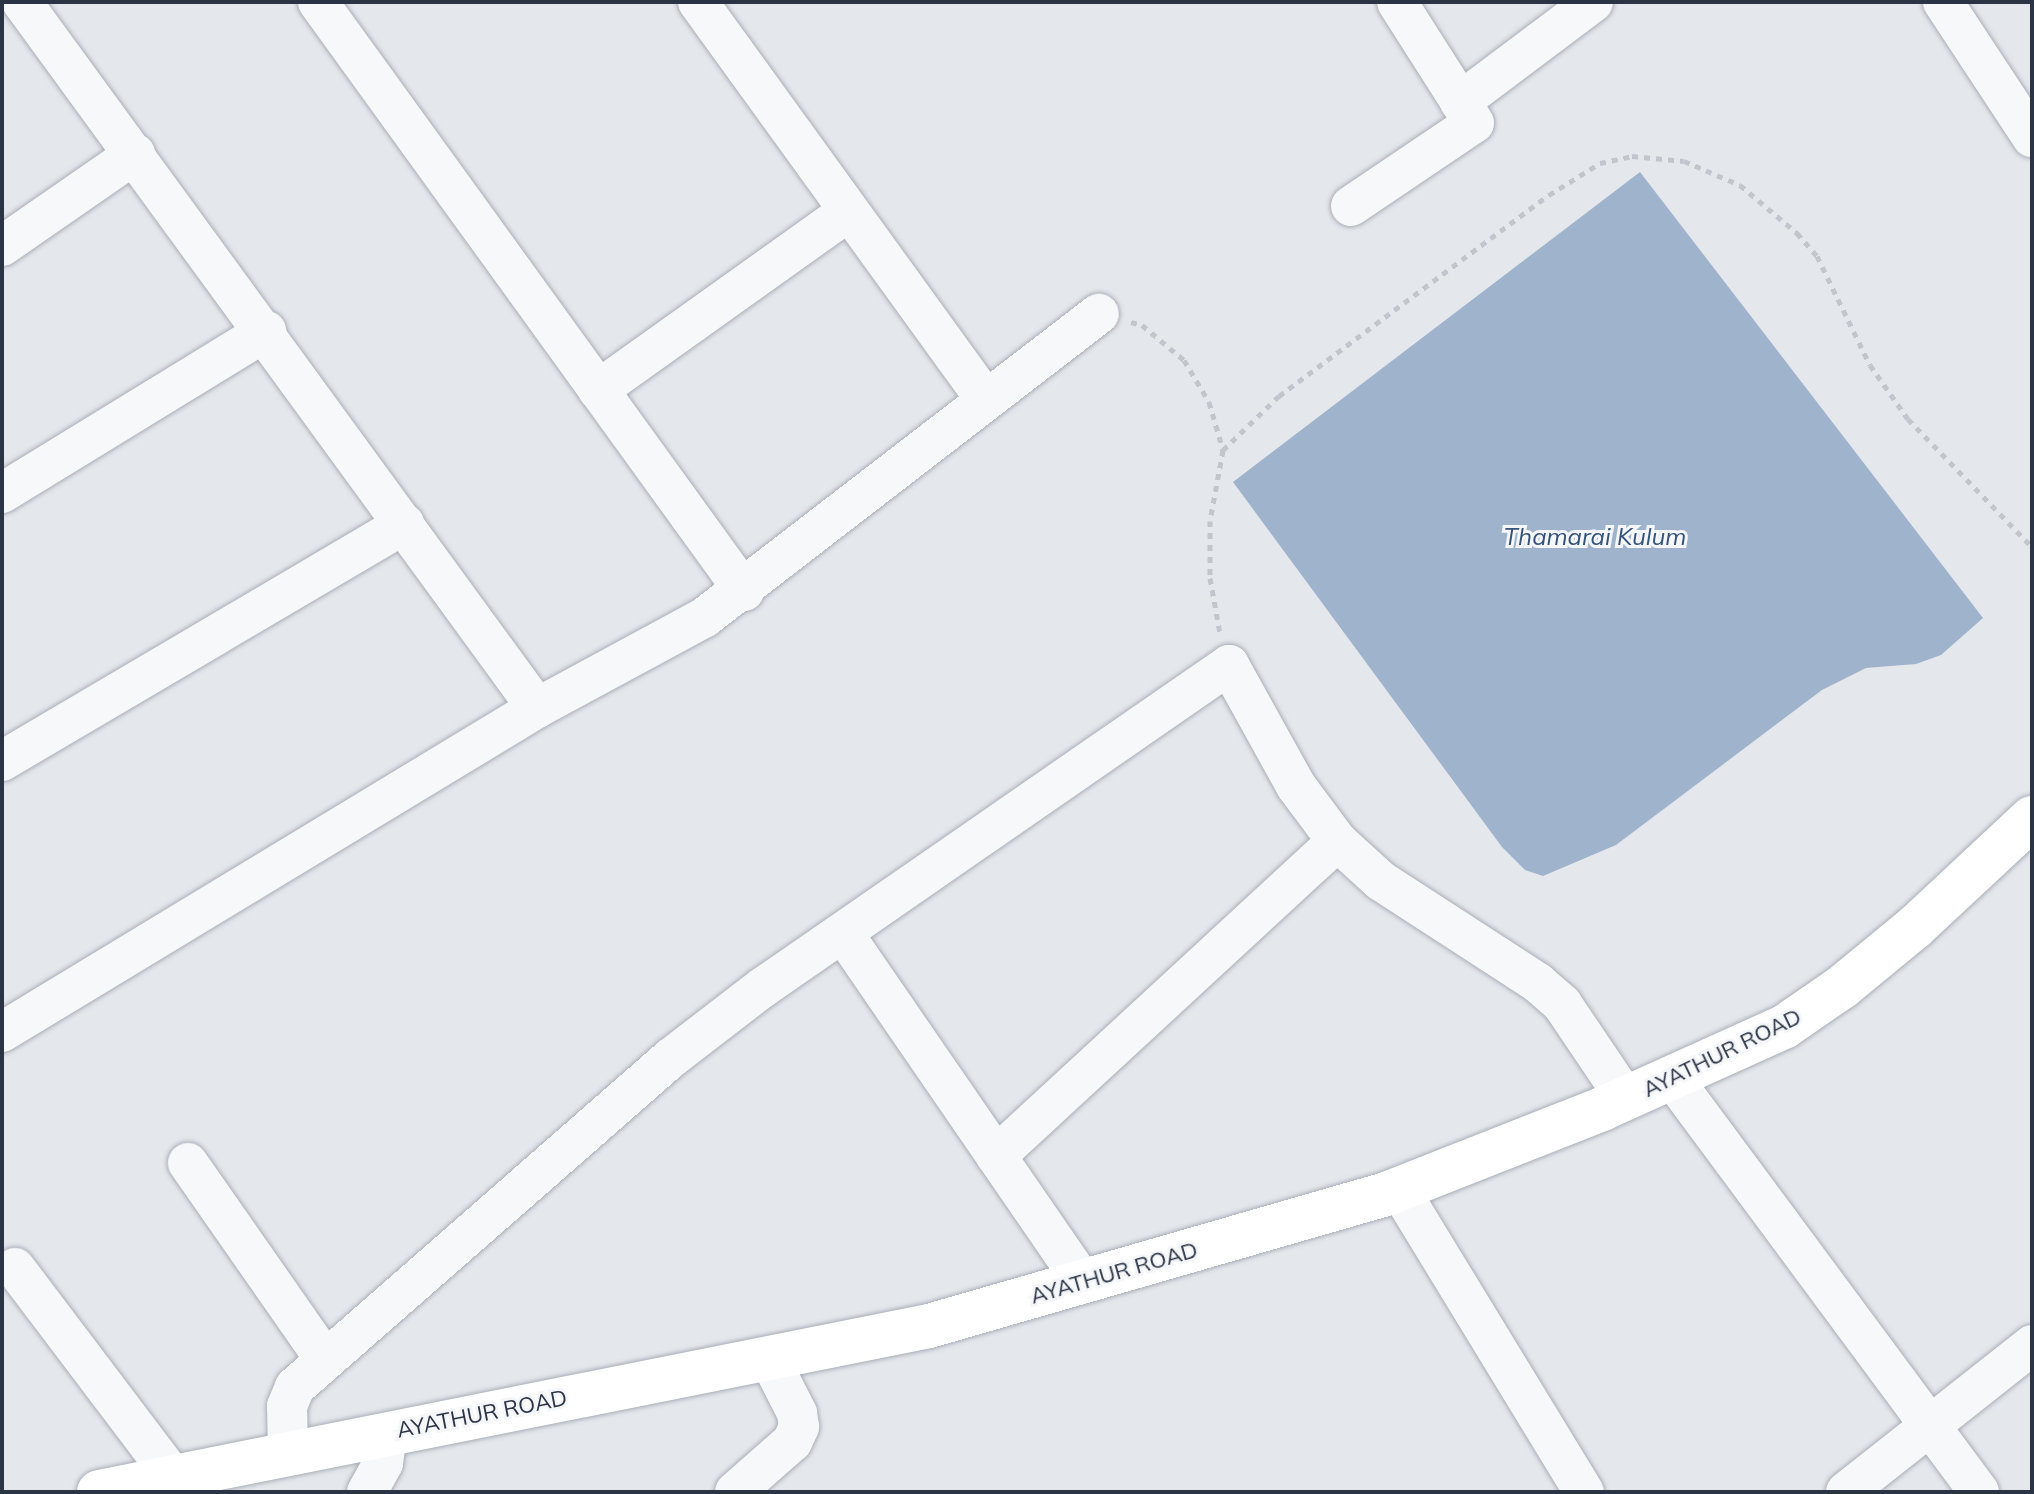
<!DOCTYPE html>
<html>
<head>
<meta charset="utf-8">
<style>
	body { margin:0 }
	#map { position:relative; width:2034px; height:1494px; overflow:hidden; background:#e4e7ec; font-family:Mulish,sans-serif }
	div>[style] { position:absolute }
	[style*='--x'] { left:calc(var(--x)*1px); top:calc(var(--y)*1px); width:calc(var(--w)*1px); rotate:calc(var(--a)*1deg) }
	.water>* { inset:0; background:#9fb4cc }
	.path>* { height:5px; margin-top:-2.5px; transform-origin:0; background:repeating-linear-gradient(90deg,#c2c5cb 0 6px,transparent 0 12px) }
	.roads { filter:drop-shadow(0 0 2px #a9aeb7) drop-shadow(0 0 2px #a9aeb7) }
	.street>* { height:40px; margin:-20px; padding:0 20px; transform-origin:20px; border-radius:20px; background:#f7f8fa }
	.secondary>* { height:44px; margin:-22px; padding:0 22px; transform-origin:22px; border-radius:22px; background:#fff }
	span { translate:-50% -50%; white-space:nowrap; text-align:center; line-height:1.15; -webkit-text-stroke:6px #f4f6f9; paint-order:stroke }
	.street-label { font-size:22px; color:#2b3445 }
	.water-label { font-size:24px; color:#34527a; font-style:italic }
	.frame { position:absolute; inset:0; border:4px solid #2b3445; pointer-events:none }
</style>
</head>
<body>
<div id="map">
	<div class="water">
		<div style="clip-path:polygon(1640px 172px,1983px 618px,1941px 655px,1916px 664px,1866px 668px,1822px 690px,1616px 845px,1543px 876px,1525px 870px,1502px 847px,1233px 482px)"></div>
	</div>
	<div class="path">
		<div style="--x:1131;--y:322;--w:11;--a:15"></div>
		<div style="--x:1142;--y:325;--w:55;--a:39.8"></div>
		<div style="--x:1184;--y:360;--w:49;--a:59.2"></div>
		<div style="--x:1209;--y:402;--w:50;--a:73.7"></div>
		<div style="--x:1223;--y:450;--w:72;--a:100.4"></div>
		<div style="--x:1210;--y:521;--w:57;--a:90"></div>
		<div style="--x:1210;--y:578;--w:56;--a:79.7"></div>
		<div style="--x:1223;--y:450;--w:78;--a:-44"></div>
		<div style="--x:1279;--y:396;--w:337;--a:-36.7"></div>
		<div style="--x:1549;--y:195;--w:60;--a:-32.1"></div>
		<div style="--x:1600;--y:163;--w:33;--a:-12"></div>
		<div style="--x:1632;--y:156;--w:52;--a:5.5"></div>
		<div style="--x:1684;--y:161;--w:61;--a:23.2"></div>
		<div style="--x:1740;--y:185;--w:75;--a:40.1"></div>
		<div style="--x:1797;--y:233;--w:30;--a:49"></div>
		<div style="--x:1817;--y:256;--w:121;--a:64.1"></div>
		<div style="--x:1870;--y:365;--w:66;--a:54.9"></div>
		<div style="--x:1908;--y:419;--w:178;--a:45.9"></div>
	</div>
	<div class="roads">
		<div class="street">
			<div style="--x:22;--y:2;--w:874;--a:53.89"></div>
			<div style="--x:318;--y:2;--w:727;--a:54.12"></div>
			<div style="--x:698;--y:2;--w:490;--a:54.1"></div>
			<div style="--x:1943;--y:2;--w:162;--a:56.6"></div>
			<div style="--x:1460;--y:102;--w:166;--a:-36.9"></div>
			<div style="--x:1351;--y:206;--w:148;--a:-34"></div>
			<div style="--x:1474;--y:123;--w:143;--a:-122.5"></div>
			<div style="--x:2;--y:246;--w:162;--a:-34.7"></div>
			<div style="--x:598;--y:390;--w:308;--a:-35.5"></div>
			<div style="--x:2;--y:493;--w:310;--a:-31.5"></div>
			<div style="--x:2;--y:761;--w:467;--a:-30.5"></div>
			<div style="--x:843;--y:933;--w:424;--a:55.5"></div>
			<div style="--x:2;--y:1032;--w:625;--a:-31.2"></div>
			<div style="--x:537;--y:708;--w:191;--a:-28.4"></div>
			<div style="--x:705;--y:617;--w:497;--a:-37.6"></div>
			<div style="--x:1673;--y:1079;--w:514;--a:53.46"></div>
			<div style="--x:996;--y:1156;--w:464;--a:-42.7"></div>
			<div style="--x:188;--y:1163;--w:238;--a:55.1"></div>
			<div style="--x:1399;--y:1189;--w:355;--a:58.6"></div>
			<div style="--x:15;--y:1268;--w:262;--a:52.9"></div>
			<div style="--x:288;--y:1452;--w:46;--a:-91.2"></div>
			<div style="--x:287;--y:1406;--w:21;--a:-67"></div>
			<div style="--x:295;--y:1387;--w:500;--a:-41.2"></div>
			<div style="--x:671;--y:1058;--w:115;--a:-37.6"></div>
			<div style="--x:762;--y:988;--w:568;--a:-34.67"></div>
			<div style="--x:1229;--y:665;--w:138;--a:61"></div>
			<div style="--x:1296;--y:786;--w:69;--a:53.3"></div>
			<div style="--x:1337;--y:841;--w:59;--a:42.3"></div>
			<div style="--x:1381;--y:881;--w:187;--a:33"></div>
			<div style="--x:1538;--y:983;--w:32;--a:41"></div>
			<div style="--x:1562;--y:1004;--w:115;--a:56"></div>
			<div style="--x:367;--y:1492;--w:33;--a:-61"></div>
			<div style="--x:383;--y:1463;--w:30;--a:-82"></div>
			<div style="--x:735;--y:1492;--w:76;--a:-41.3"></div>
			<div style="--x:792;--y:1442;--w:17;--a:-65"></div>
			<div style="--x:799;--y:1427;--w:14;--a:-98"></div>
			<div style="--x:797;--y:1413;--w:59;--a:-117"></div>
			<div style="--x:1846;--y:1492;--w:237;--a:-38.3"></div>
		</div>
		<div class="secondary">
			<div style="--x:99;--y:1492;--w:846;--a:-11.31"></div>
			<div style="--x:929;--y:1326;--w:479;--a:-16.1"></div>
			<div style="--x:1389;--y:1193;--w:229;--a:-21.5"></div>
			<div style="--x:1602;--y:1109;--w:200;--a:-24.3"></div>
			<div style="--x:1784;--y:1027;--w:70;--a:-34.6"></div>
			<div style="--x:1842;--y:987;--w:94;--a:-39.4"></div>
			<div style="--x:1915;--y:927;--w:160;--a:-43"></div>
		</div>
	</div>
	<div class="street-label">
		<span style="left:1722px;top:1053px;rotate:-26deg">AYATHUR ROAD</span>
		<span style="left:1114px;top:1273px;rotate:-16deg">AYATHUR ROAD</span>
		<span style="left:482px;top:1414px;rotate:-11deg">AYATHUR ROAD</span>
	</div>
	<div class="water-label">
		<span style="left:1595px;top:537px">Thamarai Kulum</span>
	</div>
	<div class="frame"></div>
</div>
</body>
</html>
